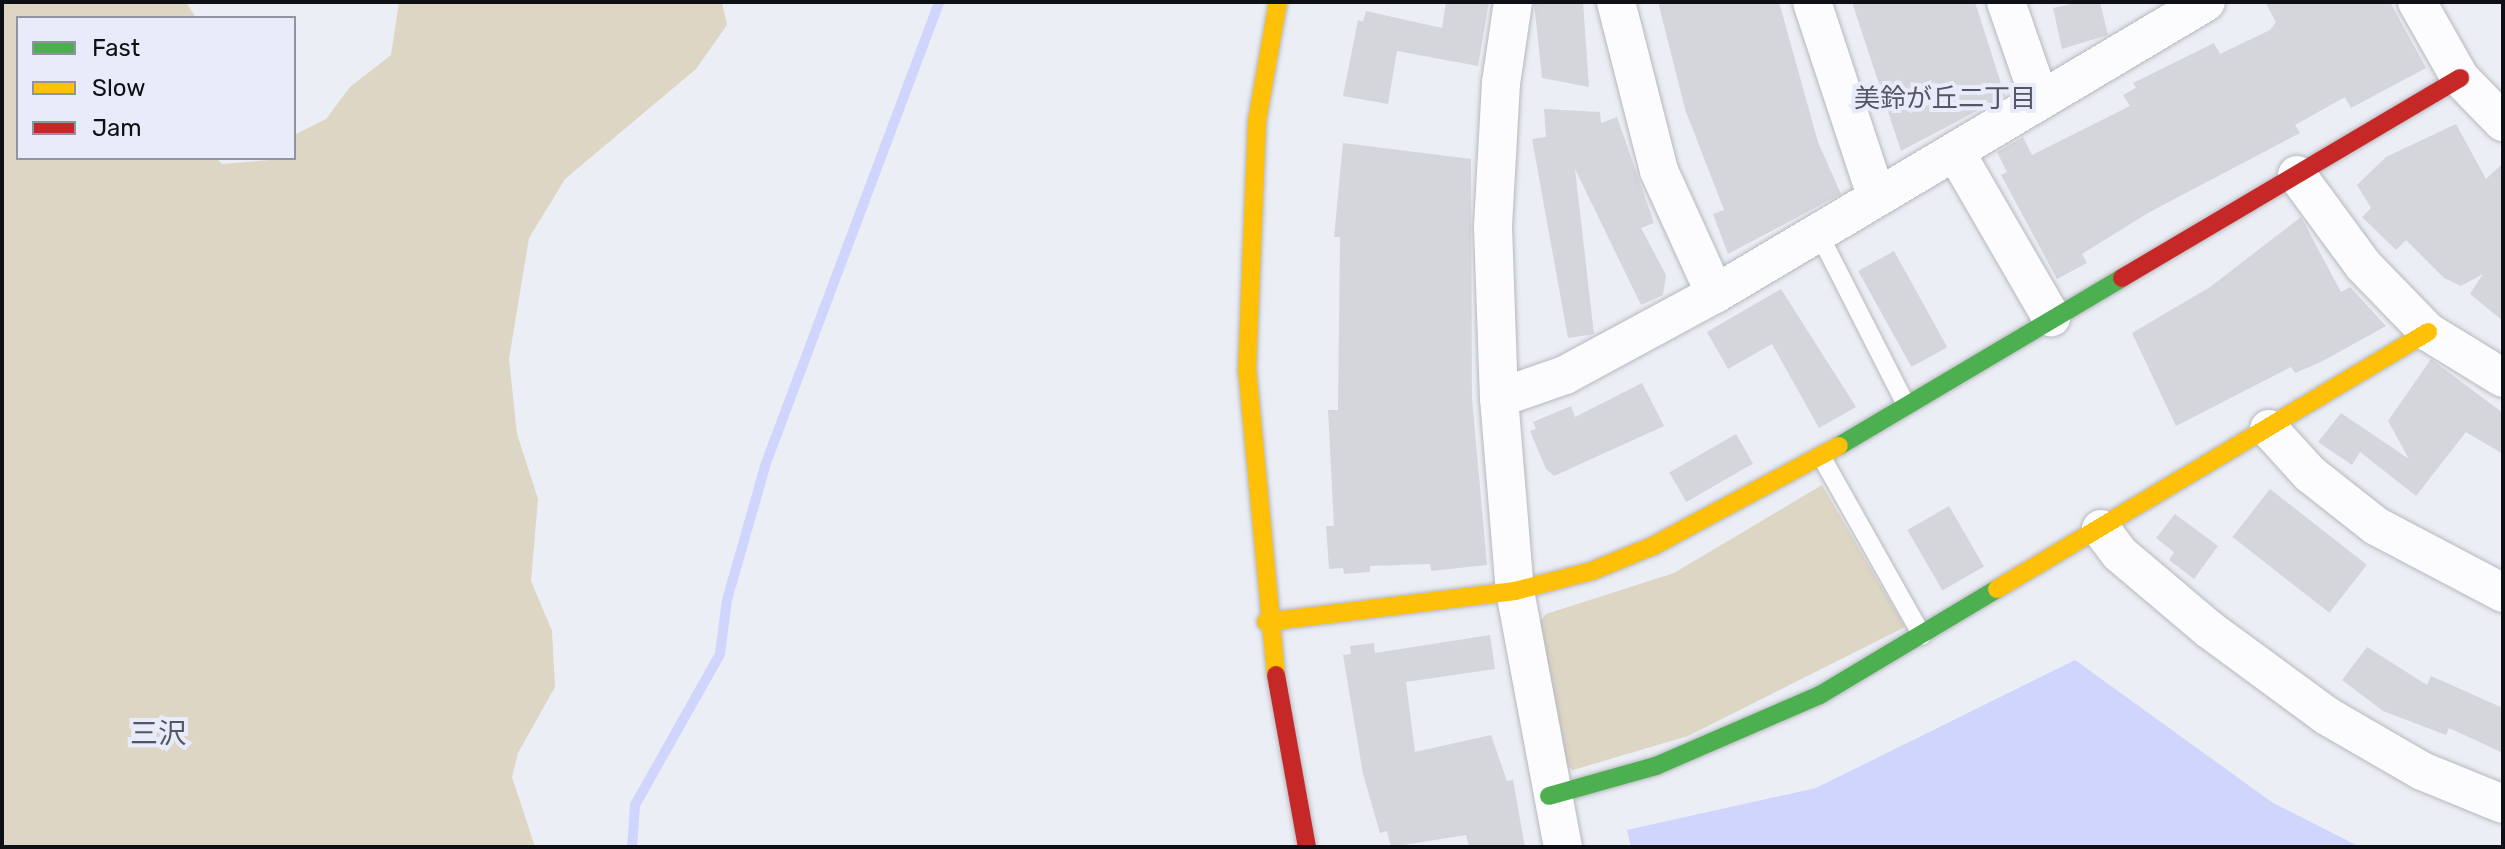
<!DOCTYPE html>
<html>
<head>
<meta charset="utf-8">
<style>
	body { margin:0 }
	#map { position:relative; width:2505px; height:849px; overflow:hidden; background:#eceef5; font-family:Rubik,"Noto Sans JP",sans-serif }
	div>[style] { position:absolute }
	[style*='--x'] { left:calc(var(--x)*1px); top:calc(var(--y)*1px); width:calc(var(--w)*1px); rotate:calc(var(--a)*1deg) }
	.green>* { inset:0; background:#ddd6c5 }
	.water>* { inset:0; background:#cfd5fc }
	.stream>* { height:10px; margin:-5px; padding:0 5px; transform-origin:5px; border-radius:5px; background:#cfd5fc }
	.building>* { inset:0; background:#d5d6dc; transform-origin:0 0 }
	.roads { filter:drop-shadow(0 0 2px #b6b8bd) drop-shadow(0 0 2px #b6b8bd) }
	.lane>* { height:18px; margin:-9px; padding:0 9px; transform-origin:9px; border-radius:9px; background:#fcfcfe }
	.street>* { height:38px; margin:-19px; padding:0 19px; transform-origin:19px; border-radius:19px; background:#fcfcfe }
	.fast>* { height:18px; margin:-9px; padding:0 9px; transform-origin:9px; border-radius:9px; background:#4caf50 }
	.slow>* { height:18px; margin:-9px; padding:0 9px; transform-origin:9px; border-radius:9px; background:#ffc107 }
	.jam>* { height:18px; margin:-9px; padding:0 9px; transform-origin:9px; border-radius:9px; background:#c62828 }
	span { translate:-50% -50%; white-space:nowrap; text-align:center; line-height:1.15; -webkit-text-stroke:8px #e8ebf9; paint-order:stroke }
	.neighbourhood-label { font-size:26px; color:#545662 }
	.quarter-label { font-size:28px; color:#545662 }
	.frame { position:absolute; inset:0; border:4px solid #0f1015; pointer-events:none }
	.legend { position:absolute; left:16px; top:16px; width:280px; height:144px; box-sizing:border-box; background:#e8ebf9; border:2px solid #91939e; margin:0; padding:10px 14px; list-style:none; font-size:24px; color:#0f1015 }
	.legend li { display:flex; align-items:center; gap:16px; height:40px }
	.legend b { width:40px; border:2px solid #91939e }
</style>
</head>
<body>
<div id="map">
	<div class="green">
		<div style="clip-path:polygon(2px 2px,186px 2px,196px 18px,18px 18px,18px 158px,216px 158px,222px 164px,294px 158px,294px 135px,326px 119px,350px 87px,391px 55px,399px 2px,722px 2px,727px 25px,696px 69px,565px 179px,529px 238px,509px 359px,517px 434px,538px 499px,531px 581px,552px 631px,555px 687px,518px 753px,512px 777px,535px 847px,2px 847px)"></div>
		<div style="clip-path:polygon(1822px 485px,1905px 627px,1688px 736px,1573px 770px,1560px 762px,1535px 627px,1546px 614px,1674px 573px)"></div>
	</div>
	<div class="water">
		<div style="clip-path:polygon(2075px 660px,2273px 803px,2360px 847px,1631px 847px,1627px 830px,1816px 788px)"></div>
	</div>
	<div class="stream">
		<div style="--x:632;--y:847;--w:42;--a:-85.9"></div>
		<div style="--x:635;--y:805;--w:173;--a:-60.6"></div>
		<div style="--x:720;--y:654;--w:54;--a:-82.6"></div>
		<div style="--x:727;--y:600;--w:142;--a:-74.1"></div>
		<div style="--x:766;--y:463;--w:492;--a:-69.4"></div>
	</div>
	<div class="building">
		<div style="clip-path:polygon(1446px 2px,1489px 2px,1478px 66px,1397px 51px,1388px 104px,1343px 96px,1358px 20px,1363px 22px,1366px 11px,1442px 28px)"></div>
		<div style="clip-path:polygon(1534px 2px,1583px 2px,1589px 87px,1542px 78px)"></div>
		<div style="clip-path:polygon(1658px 2px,1779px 2px,1818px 142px,1841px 194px,1728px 254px,1713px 214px,1724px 210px,1685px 109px)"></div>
		<div style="clip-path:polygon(1852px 2px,1975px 2px,2005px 96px,1901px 151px)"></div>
		<div style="clip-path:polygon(2081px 2px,2100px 2px,2108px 35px,2062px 49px,2053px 8px)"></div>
		<div style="clip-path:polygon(2265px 2px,2390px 2px,2426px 68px,2351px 108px,2345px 97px,2295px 125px,2300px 133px,2148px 213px,2082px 254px,2087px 263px,2057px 279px,2001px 175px,2007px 172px,1997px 152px,2023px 137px,2032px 155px,2130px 106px,2123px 95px,2136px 88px,2133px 83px,2214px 43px,2220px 54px,2270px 30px,2276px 22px)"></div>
		<div style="clip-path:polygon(1544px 109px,1600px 112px,1601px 123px,1617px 117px,1654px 223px,1641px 228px,1666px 275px,1663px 295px,1641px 305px,1575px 169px,1594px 334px,1568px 338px,1532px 139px,1546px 137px)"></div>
		<div style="clip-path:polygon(2456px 124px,2486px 179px,2503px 163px,2503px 321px,2470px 294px,2483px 274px,2461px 286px,2444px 278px,2406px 240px,2396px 250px,2362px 217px,2371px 208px,2357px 185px,2386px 157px)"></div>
		<div style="clip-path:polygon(1343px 143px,1471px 159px,1472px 398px,1487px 565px,1431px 571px,1430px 564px,1370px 566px,1370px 572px,1344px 574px,1343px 568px,1329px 569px,1326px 526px,1334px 526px,1328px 410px,1338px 410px,1340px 237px,1334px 237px)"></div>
		<div style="clip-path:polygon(2301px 217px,2341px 292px,2350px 287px,2386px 326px,2321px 362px,2295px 373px,2291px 367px,2176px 426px,2132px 333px,2210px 287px)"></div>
		<div style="left:1894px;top:251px;width:110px;height:41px;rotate:61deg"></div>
		<div style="clip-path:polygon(1781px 289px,1856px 407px,1819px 428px,1772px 344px,1728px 369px,1707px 332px)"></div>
		<div style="clip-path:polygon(2431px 359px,2503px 413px,2503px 454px,2466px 432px,2416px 496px,2360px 452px,2352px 465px,2318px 442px,2341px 413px,2409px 459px,2388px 421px)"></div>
		<div style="clip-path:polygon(1642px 383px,1664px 426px,1554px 476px,1546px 469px,1530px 431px,1536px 429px,1533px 422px,1571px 406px,1575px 417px)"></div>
		<div style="left:1736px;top:434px;width:34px;height:77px;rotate:60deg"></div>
		<div style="left:2270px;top:489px;width:123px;height:61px;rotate:38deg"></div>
		<div style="left:1949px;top:506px;width:70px;height:48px;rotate:60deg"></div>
		<div style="clip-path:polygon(2175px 514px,2218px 546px,2194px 579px,2169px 560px,2174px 552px,2156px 538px)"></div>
		<div style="clip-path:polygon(1490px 635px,1495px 669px,1406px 682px,1415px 752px,1491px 735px,1507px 781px,1513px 780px,1525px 847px,1469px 847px,1466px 835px,1391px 847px,1387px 831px,1380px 833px,1363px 774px,1343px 655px,1351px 654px,1350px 646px,1374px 643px,1375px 653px)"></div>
		<div style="clip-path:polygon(2367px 647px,2427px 685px,2431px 676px,2503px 708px,2503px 753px,2449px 728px,2446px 735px,2383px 711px,2342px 680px)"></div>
	</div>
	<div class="roads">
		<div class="lane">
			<div style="--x:1818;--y:232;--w:194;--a:63"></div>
			<div style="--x:1821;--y:456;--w:206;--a:60.6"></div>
		</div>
		<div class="street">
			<div style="--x:1513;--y:2;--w:82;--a:98.4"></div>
			<div style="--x:1501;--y:83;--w:144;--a:93.2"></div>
			<div style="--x:1493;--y:227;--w:171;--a:88"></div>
			<div style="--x:1499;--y:398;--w:194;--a:85.3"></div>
			<div style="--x:1515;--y:591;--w:260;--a:79.4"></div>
			<div style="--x:1616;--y:2;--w:174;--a:75.7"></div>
			<div style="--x:1659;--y:171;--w:135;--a:65.5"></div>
			<div style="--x:1812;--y:2;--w:204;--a:71.7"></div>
			<div style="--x:2006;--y:2;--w:104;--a:70.9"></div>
			<div style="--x:2417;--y:2;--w:87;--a:60.5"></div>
			<div style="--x:2460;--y:78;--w:62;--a:45.7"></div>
			<div style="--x:1956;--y:153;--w:190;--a:59.9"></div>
			<div style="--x:2297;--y:175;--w:112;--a:53.7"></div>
			<div style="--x:2363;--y:265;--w:93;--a:45.9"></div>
			<div style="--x:2428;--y:332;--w:88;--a:31.5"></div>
			<div style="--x:1499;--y:398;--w:70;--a:-19.2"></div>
			<div style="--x:1565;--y:375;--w:170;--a:-28.4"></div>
			<div style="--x:1715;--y:294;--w:571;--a:-30.74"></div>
			<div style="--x:2269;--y:429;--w:61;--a:47.7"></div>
			<div style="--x:2310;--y:474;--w:84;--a:38.2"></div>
			<div style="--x:2376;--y:526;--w:144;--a:27.8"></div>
			<div style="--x:2101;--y:529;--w:31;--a:53"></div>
			<div style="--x:2120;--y:554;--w:118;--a:40.2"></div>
			<div style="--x:2210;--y:630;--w:145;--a:36.3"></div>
			<div style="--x:2327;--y:716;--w:110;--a:30.1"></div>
			<div style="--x:2422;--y:771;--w:87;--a:22.2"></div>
		</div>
		<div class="fast">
			<div style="--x:1839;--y:446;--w:329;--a:-30.7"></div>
			<div style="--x:1549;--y:796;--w:111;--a:-15.7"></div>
			<div style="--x:1656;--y:766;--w:179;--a:-23.4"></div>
			<div style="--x:1820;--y:695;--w:206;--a:-30.9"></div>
		</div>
		<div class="slow">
			<div style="--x:1997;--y:589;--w:502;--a:-30.81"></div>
			<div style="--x:1266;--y:622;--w:251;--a:-7.1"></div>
			<div style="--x:1515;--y:591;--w:80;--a:-14.6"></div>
			<div style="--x:1592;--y:571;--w:66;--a:-22.3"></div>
			<div style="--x:1653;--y:546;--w:211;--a:-28.3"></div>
			<div style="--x:1276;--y:675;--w:305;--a:-95.4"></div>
			<div style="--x:1247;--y:371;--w:250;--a:-87.7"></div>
			<div style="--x:1257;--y:121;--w:121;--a:-80"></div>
		</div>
		<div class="jam">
			<div style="--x:2122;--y:278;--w:393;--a:-30.6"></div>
			<div style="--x:1276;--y:675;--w:175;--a:79.8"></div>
		</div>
	</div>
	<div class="neighbourhood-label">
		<span style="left:1945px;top:99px">美鈴が丘二丁目</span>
	</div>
	<div class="quarter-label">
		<span style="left:158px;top:734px">三沢</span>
	</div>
	<div class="frame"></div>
	<ul class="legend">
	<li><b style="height:10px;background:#4caf50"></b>Fast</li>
	<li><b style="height:10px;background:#ffc107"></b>Slow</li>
	<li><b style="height:10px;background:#c62828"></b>Jam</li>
	</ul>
</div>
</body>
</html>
